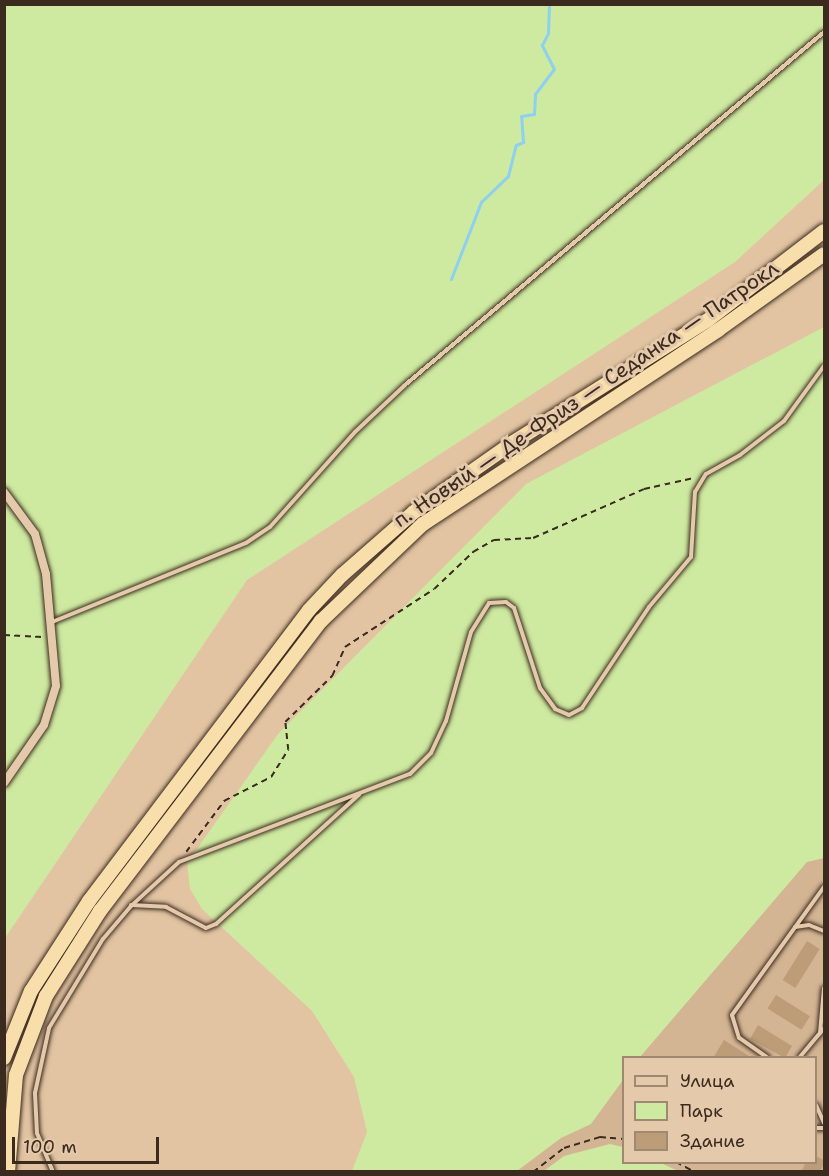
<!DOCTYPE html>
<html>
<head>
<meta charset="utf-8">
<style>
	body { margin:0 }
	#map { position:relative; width:829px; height:1176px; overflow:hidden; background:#e2c4a2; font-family:"Shantell Sans",sans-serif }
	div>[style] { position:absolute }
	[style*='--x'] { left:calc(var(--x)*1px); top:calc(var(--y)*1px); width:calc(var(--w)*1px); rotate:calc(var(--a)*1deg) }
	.built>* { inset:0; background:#d4b593 }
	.green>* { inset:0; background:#ceeaa0 }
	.stream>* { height:3px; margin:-1.5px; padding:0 1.5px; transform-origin:1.5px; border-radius:1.5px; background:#8dd0ef }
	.building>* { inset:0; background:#bc9d78; transform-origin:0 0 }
	.path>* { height:1.5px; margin-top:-0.75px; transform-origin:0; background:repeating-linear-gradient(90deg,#3b2a1e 0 6px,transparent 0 10.5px) }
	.roads { filter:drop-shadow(0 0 2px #3b2a1e) drop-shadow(0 0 2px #3b2a1e) }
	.service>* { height:4px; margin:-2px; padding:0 2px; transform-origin:2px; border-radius:2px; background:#e4c9ab }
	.minor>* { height:8px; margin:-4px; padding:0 4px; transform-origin:4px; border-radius:4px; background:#e4c9ab }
	.trunk>* { height:14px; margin:-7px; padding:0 7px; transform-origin:7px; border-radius:7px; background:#f8deab }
	span { translate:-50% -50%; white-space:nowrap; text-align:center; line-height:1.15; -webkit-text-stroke:6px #e4c9ab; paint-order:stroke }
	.street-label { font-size:21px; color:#3b2a1e }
	.frame { position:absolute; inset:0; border:6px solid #3b2a1e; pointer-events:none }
	.legend { position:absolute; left:622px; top:1056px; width:195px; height:108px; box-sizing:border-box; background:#e4c9ab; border:2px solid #a08973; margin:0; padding:8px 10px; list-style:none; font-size:18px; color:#3b2a1e }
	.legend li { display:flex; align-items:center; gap:12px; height:30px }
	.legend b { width:30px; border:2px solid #a08973 }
	.scale { position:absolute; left:12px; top:1137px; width:147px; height:27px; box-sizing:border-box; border:3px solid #3b2a1e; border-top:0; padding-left:8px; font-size:18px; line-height:21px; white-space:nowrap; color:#3b2a1e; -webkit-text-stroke:4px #e4c9ab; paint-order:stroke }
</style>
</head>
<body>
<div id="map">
	<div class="built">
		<div style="clip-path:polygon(824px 818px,824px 1171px,387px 1172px,623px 1063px,624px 1162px,816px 1162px,816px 1058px,635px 1057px)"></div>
	</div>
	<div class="green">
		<div style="clip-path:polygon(5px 5px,824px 5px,824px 180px,735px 262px,247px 580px,5px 938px)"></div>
		<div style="clip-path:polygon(824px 327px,824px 858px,807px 862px,640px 1057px,624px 1058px,623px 1080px,591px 1124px,561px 1138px,517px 1171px,352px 1171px,367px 1132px,354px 1077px,312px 1011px,202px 909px,190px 889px,187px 863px,278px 734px,526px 484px)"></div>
		<div style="clip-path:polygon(610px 1144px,623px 1147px,624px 1162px,661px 1163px,678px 1171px,544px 1171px,564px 1156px)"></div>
	</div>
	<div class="stream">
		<div style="--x:451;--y:279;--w:83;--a:-68.7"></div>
		<div style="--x:481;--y:202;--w:37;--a:-44"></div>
		<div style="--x:508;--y:176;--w:32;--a:-76"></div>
		<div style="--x:516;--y:145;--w:8;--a:-23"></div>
		<div style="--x:523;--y:142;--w:26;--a:-94"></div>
		<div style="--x:521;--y:116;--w:13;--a:-9"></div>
		<div style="--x:534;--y:114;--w:20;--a:-87"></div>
		<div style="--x:535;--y:94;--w:31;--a:-53"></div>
		<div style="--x:554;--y:69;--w:27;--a:-117"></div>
		<div style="--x:542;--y:45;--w:13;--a:-63"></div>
		<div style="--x:548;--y:33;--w:29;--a:-88"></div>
	</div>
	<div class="building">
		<div style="left:807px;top:941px;width:15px;height:46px;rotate:32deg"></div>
		<div style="left:776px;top:995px;width:40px;height:16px;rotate:32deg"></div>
		<div style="clip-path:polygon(758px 1025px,792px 1046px,785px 1058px,750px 1039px)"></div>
		<div style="clip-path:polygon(724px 1040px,752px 1058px,713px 1058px)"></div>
		<div style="clip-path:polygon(816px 1156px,825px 1161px,820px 1172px,801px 1172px,806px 1162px,816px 1162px)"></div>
	</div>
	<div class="path">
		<div style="--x:4;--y:635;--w:38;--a:3"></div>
		<div style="--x:186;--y:852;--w:64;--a:-53.3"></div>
		<div style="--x:224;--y:801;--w:53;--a:-27.1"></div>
		<div style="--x:271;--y:777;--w:32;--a:-58"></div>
		<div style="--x:288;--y:750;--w:28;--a:-96"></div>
		<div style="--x:285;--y:722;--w:66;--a:-44.4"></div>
		<div style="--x:332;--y:676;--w:32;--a:-66"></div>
		<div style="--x:345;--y:647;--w:106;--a:-33.1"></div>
		<div style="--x:434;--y:589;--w:54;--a:-43.5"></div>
		<div style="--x:473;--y:552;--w:24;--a:-30"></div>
		<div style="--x:494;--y:540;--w:39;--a:-3"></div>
		<div style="--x:533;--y:538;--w:121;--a:-23.8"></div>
		<div style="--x:644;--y:489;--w:51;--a:-12.4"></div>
		<div style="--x:676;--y:1162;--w:21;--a:28"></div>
		<div style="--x:533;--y:1172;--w:39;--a:-38"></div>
		<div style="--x:564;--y:1148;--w:38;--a:-17"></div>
		<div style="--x:600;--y:1137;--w:24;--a:5"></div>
	</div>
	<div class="roads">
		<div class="service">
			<div style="--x:52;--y:622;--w:209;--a:-22.2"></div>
			<div style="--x:246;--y:543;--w:29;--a:-34"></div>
			<div style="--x:270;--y:527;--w:127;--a:-48.2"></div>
			<div style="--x:355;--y:432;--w:69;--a:-43.2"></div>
			<div style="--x:405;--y:385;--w:548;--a:-40.11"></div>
			<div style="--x:131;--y:905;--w:35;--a:3"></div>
			<div style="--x:166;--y:907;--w:45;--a:27.7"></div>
			<div style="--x:206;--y:928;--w:11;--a:-22"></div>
			<div style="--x:216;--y:924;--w:193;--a:-42.1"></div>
			<div style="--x:795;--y:927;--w:14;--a:-8"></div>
			<div style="--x:809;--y:925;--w:16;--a:22"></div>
			<div style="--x:820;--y:1033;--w:45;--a:-84.9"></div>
			<div style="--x:768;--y:1058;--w:35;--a:-145"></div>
			<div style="--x:739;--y:1038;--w:24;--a:-107"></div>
			<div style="--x:732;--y:1015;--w:158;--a:-54.3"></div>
			<div style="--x:799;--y:1058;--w:39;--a:-50"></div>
			<div style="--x:816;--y:1105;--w:20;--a:66"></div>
			<div style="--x:816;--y:1128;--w:8;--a:0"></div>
			<div style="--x:53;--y:1172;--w:42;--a:-112.3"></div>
			<div style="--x:37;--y:1133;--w:40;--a:-92.9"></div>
			<div style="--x:35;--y:1093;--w:66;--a:-77.8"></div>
			<div style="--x:49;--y:1028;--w:104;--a:-58.8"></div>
			<div style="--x:103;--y:939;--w:43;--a:-49.7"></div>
			<div style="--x:131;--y:906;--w:65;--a:-42.5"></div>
			<div style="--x:179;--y:862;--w:247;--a:-20.9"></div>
			<div style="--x:410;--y:774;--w:30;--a:-45"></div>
			<div style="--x:431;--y:753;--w:35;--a:-65"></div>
			<div style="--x:446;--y:721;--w:92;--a:-74.3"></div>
			<div style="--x:471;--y:632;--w:34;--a:-58"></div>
			<div style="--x:489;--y:603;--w:17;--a:-3"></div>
			<div style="--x:506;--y:602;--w:10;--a:37"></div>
			<div style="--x:514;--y:608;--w:84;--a:72"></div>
			<div style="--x:540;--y:688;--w:26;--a:54"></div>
			<div style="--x:555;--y:709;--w:15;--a:23"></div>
			<div style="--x:569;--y:715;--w:15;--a:-28"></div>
			<div style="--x:582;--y:708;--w:121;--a:-56.4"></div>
			<div style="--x:649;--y:607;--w:65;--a:-50"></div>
			<div style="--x:691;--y:557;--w:65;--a:-86.5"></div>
			<div style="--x:695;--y:492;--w:21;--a:-59"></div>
			<div style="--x:706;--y:474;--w:39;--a:-29"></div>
			<div style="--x:740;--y:455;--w:56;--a:-37.7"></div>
			<div style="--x:784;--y:421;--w:68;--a:-54"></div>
		</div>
		<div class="minor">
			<div style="--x:4;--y:492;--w:52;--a:53.6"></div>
			<div style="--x:35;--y:534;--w:41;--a:74.6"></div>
			<div style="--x:46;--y:574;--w:112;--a:84.9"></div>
			<div style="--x:56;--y:686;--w:41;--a:107.1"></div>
			<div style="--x:44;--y:725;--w:70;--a:124.6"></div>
		</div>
		<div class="trunk">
			<div style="--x:4;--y:1058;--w:72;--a:-68.1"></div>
			<div style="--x:31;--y:991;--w:107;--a:-57.2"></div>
			<div style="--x:89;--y:901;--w:365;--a:-52.9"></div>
			<div style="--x:309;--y:610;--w:48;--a:-46.7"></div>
			<div style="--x:342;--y:575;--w:96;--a:-41.2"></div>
			<div style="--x:414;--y:512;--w:120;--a:-35.1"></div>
			<div style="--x:512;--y:443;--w:231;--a:-32.1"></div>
			<div style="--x:708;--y:320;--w:146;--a:-37.5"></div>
			<div style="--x:8;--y:1172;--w:97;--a:-85.3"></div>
			<div style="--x:16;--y:1075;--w:85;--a:-69.2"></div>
			<div style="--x:46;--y:996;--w:101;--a:-57.6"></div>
			<div style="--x:100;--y:911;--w:365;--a:-52.7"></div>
			<div style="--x:321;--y:621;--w:141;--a:-43.6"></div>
			<div style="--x:423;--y:524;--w:353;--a:-33.3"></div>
			<div style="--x:718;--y:330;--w:130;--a:-35.6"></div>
		</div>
	</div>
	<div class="street-label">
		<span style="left:586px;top:394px;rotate:-34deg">п. Новый — Де-Фриз — Седанка — Патрокл</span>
	</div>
	<div class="frame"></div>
	<ul class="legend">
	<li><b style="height:8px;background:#e4c9ab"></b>Улица</li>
	<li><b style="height:16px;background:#ceeaa0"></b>Парк</li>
	<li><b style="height:16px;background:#bc9d78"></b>Здание</li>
	</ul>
	<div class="scale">100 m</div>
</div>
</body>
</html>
